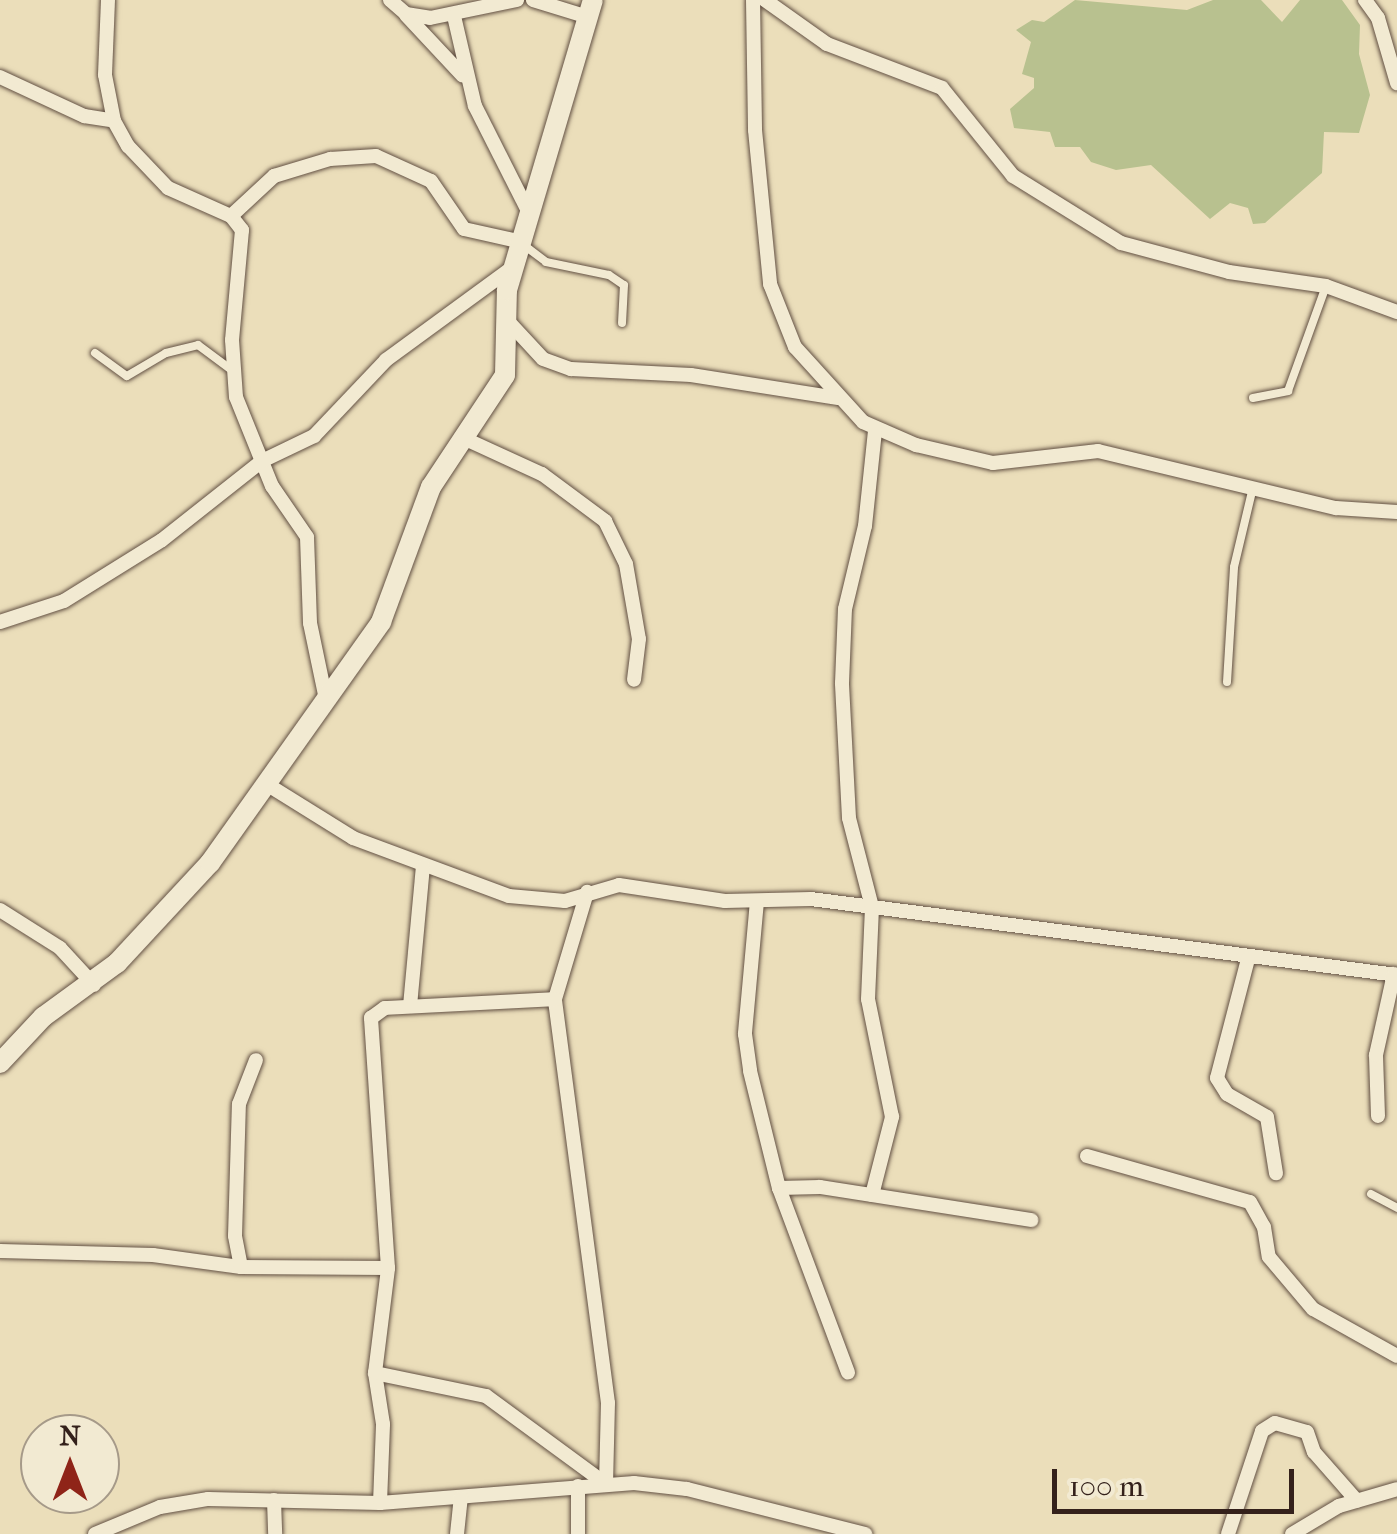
<!DOCTYPE html>
<html>
<head>
<meta charset="utf-8">
<style>
	body { margin:0 }
	#map { position:relative; width:1397px; height:1534px; overflow:hidden; background:#ebdeba; font-family:"IM FELL French Canon",serif }
	div>[style] { position:absolute }
	[style*='--x'] { left:calc(var(--x)*1px); top:calc(var(--y)*1px); width:calc(var(--w)*1px); rotate:calc(var(--a)*1deg) }
	.green>* { inset:0; background:#b8c18f }
	.roads { filter:drop-shadow(0 0 2px #625043) drop-shadow(0 0 2px #625043) }
	.lane>* { height:8px; margin:-4px; padding:0 4px; transform-origin:4px; border-radius:4px; background:#f2ead2 }
	.street>* { height:14px; margin:-7px; padding:0 7px; transform-origin:7px; border-radius:7px; background:#f2ead2 }
	.secondary>* { height:20px; margin:-10px; padding:0 10px; transform-origin:10px; border-radius:10px; background:#f2ead2 }
	span { translate:-50% -50%; white-space:nowrap; text-align:center; line-height:1.15; -webkit-text-stroke:10px #f2ead2; paint-order:stroke }
	.north { position:absolute; left:20px; top:1414px; width:100px; height:100px; box-sizing:border-box; background:#f2ead2; border:2px solid #a69a89; border-radius:50%; rotate:0deg; font-size:28px; font-weight:700; line-height:40px; text-align:center; color:#34211b }
	.north::after { content:''; display:block; margin:auto; width:35px; height:45px; background:#8f2418; clip-path:polygon(50% 0,100% 100%,50% 72%,0 100%) }
	.scale { position:absolute; left:1052px; top:1469px; width:242px; height:45px; box-sizing:border-box; border:5px solid #34211b; border-top:0; padding-left:12px; font-size:30px; line-height:35px; white-space:nowrap; color:#34211b; -webkit-text-stroke:8px #f2ead2; paint-order:stroke }
</style>
</head>
<body>
<div id="map">
	<div class="green">
		<div style="clip-path:polygon(1075px 0,1187px 10px,1213px 0,1261px 0,1282px 22px,1300px 0,1342px 0,1360px 25px,1359px 54px,1370px 95px,1359px 133px,1324px 132px,1322px 173px,1265px 223px,1253px 224px,1248px 208px,1230px 203px,1210px 219px,1151px 165px,1116px 170px,1091px 162px,1080px 147px,1055px 147px,1050px 132px,1014px 128px,1010px 109px,1034px 88px,1034px 78px,1022px 74px,1031px 42px,1016px 30px,1032px 20px,1044px 22px)"></div>
	</div>
	<div class="roads">
		<div class="lane">
			<div style="--x:525;--y:246;--w:26;--a:37"></div>
			<div style="--x:546;--y:262;--w:64;--a:11.7"></div>
			<div style="--x:609;--y:275;--w:18;--a:34"></div>
			<div style="--x:624;--y:285;--w:38;--a:93"></div>
			<div style="--x:95;--y:353;--w:39;--a:36"></div>
			<div style="--x:127;--y:376;--w:45;--a:-30.5"></div>
			<div style="--x:166;--y:353;--w:33;--a:-14"></div>
			<div style="--x:198;--y:345;--w:44;--a:36.6"></div>
			<div style="--x:1253;--y:398;--w:36;--a:-11"></div>
			<div style="--x:1288;--y:391;--w:112;--a:-70.1"></div>
			<div style="--x:1227;--y:682;--w:115;--a:-86.5"></div>
			<div style="--x:1234;--y:567;--w:82;--a:-76.6"></div>
			<div style="--x:1371;--y:1194;--w:30;--a:28"></div>
		</div>
		<div class="street">
			<div style="--x:108;--y:0;--w:75;--a:92.3"></div>
			<div style="--x:105;--y:75;--w:47;--a:78.9"></div>
			<div style="--x:114;--y:121;--w:29;--a:61"></div>
			<div style="--x:128;--y:146;--w:58;--a:46.4"></div>
			<div style="--x:168;--y:188;--w:69;--a:24"></div>
			<div style="--x:231;--y:216;--w:18;--a:52"></div>
			<div style="--x:242;--y:230;--w:110;--a:95.2"></div>
			<div style="--x:232;--y:340;--w:57;--a:86"></div>
			<div style="--x:236;--y:397;--w:96;--a:68"></div>
			<div style="--x:272;--y:486;--w:62;--a:55.5"></div>
			<div style="--x:307;--y:537;--w:86;--a:88"></div>
			<div style="--x:310;--y:623;--w:74;--a:78.2"></div>
			<div style="--x:390;--y:0;--w:21;--a:41"></div>
			<div style="--x:406;--y:14;--w:24;--a:9"></div>
			<div style="--x:430;--y:18;--w:89;--a:-11.7"></div>
			<div style="--x:533;--y:0;--w:58;--a:17.2"></div>
			<div style="--x:753;--y:0;--w:130;--a:89.1"></div>
			<div style="--x:755;--y:130;--w:155;--a:84.4"></div>
			<div style="--x:770;--y:284;--w:68;--a:68.4"></div>
			<div style="--x:795;--y:347;--w:101;--a:47.8"></div>
			<div style="--x:863;--y:422;--w:58;--a:23.5"></div>
			<div style="--x:916;--y:445;--w:79;--a:13.2"></div>
			<div style="--x:993;--y:463;--w:106;--a:-6.5"></div>
			<div style="--x:1098;--y:451;--w:245;--a:13.5"></div>
			<div style="--x:1336;--y:508;--w:61;--a:3.8"></div>
			<div style="--x:765;--y:0;--w:76;--a:35.4"></div>
			<div style="--x:827;--y:44;--w:123;--a:20.9"></div>
			<div style="--x:942;--y:88;--w:113;--a:51.1"></div>
			<div style="--x:1013;--y:176;--w:127;--a:31.8"></div>
			<div style="--x:1121;--y:243;--w:112;--a:15"></div>
			<div style="--x:1229;--y:272;--w:98;--a:8.2"></div>
			<div style="--x:1326;--y:286;--w:76;--a:20.1"></div>
			<div style="--x:1365;--y:0;--w:22;--a:54"></div>
			<div style="--x:1378;--y:18;--w:68;--a:73.7"></div>
			<div style="--x:406;--y:15;--w:83;--a:46.9"></div>
			<div style="--x:454;--y:16;--w:92;--a:76.9"></div>
			<div style="--x:475;--y:106;--w:122;--a:63.2"></div>
			<div style="--x:0;--y:77;--w:93;--a:24.9"></div>
			<div style="--x:84;--y:116;--w:30;--a:9"></div>
			<div style="--x:231;--y:216;--w:59;--a:-42.9"></div>
			<div style="--x:274;--y:176;--w:59;--a:-16.9"></div>
			<div style="--x:330;--y:159;--w:46;--a:-3.7"></div>
			<div style="--x:376;--y:156;--w:60;--a:24.4"></div>
			<div style="--x:431;--y:181;--w:58;--a:55.5"></div>
			<div style="--x:464;--y:229;--w:59;--a:12.6"></div>
			<div style="--x:506;--y:319;--w:54;--a:47.2"></div>
			<div style="--x:543;--y:359;--w:30;--a:20"></div>
			<div style="--x:571;--y:369;--w:120;--a:2.9"></div>
			<div style="--x:691;--y:375;--w:149;--a:8.9"></div>
			<div style="--x:461;--y:437;--w:89;--a:24.6"></div>
			<div style="--x:542;--y:474;--w:79;--a:36.7"></div>
			<div style="--x:605;--y:521;--w:48;--a:64"></div>
			<div style="--x:626;--y:564;--w:76;--a:80.2"></div>
			<div style="--x:639;--y:639;--w:41;--a:97"></div>
			<div style="--x:0;--y:622;--w:67;--a:-18.2"></div>
			<div style="--x:64;--y:601;--w:115;--a:-31.9"></div>
			<div style="--x:162;--y:540;--w:127;--a:-38.3"></div>
			<div style="--x:262;--y:461;--w:58;--a:-25.7"></div>
			<div style="--x:314;--y:436;--w:105;--a:-46.5"></div>
			<div style="--x:386;--y:360;--w:157;--a:-36.2"></div>
			<div style="--x:268;--y:785;--w:100;--a:31.9"></div>
			<div style="--x:353;--y:838;--w:166;--a:20.4"></div>
			<div style="--x:509;--y:896;--w:56;--a:5.1"></div>
			<div style="--x:565;--y:901;--w:56;--a:-16.5"></div>
			<div style="--x:619;--y:885;--w:107;--a:8.6"></div>
			<div style="--x:725;--y:901;--w:86;--a:-1.3"></div>
			<div style="--x:811;--y:899;--w:591;--a:7.39"></div>
			<div style="--x:757;--y:901;--w:134;--a:95.2"></div>
			<div style="--x:745;--y:1034;--w:37;--a:82"></div>
			<div style="--x:750;--y:1071;--w:121;--a:76.1"></div>
			<div style="--x:779;--y:1188;--w:197;--a:69.5"></div>
			<div style="--x:0;--y:910;--w:71;--a:32.3"></div>
			<div style="--x:60;--y:948;--w:50;--a:47.4"></div>
			<div style="--x:1248;--y:959;--w:123;--a:104.6"></div>
			<div style="--x:1217;--y:1078;--w:19;--a:58"></div>
			<div style="--x:1227;--y:1094;--w:46;--a:29.9"></div>
			<div style="--x:1267;--y:1117;--w:57;--a:80.9"></div>
			<div style="--x:410;--y:1006;--w:140;--a:-84.7"></div>
			<div style="--x:1378;--y:1116;--w:61;--a:-91.9"></div>
			<div style="--x:1376;--y:1055;--w:83;--a:-77.5"></div>
			<div style="--x:1087;--y:1156;--w:169;--a:15.8"></div>
			<div style="--x:1250;--y:1202;--w:29;--a:61"></div>
			<div style="--x:1264;--y:1227;--w:30;--a:81"></div>
			<div style="--x:1269;--y:1257;--w:68;--a:49.8"></div>
			<div style="--x:1313;--y:1309;--w:96;--a:29.2"></div>
			<div style="--x:779;--y:1188;--w:41;--a:-1.4"></div>
			<div style="--x:820;--y:1187;--w:214;--a:8.9"></div>
			<div style="--x:872;--y:1195;--w:81;--a:-75.6"></div>
			<div style="--x:892;--y:1117;--w:120;--a:-101.5"></div>
			<div style="--x:868;--y:999;--w:92;--a:-87.5"></div>
			<div style="--x:872;--y:907;--w:92;--a:-104.5"></div>
			<div style="--x:849;--y:818;--w:135;--a:-93"></div>
			<div style="--x:842;--y:683;--w:74;--a:-87.7"></div>
			<div style="--x:845;--y:609;--w:85;--a:-76.5"></div>
			<div style="--x:865;--y:526;--w:96;--a:-84"></div>
			<div style="--x:0;--y:1251;--w:153;--a:1.5"></div>
			<div style="--x:153;--y:1255;--w:89;--a:7.8"></div>
			<div style="--x:241;--y:1267;--w:147;--a:0.4"></div>
			<div style="--x:241;--y:1267;--w:32;--a:-101"></div>
			<div style="--x:235;--y:1236;--w:132;--a:-88.3"></div>
			<div style="--x:239;--y:1104;--w:47;--a:-68.9"></div>
			<div style="--x:375;--y:1373;--w:113;--a:11.7"></div>
			<div style="--x:486;--y:1396;--w:149;--a:36.3"></div>
			<div style="--x:606;--y:1484;--w:81;--a:-88.6"></div>
			<div style="--x:608;--y:1403;--w:407;--a:-97.5"></div>
			<div style="--x:555;--y:999;--w:112;--a:-73.3"></div>
			<div style="--x:578;--y:1486;--w:48;--a:90"></div>
			<div style="--x:274;--y:1500;--w:34;--a:88"></div>
			<div style="--x:380;--y:1503;--w:79;--a:-87.8"></div>
			<div style="--x:383;--y:1424;--w:52;--a:-98.9"></div>
			<div style="--x:375;--y:1373;--w:106;--a:-82.9"></div>
			<div style="--x:388;--y:1268;--w:251;--a:-93.9"></div>
			<div style="--x:371;--y:1018;--w:17;--a:-36"></div>
			<div style="--x:385;--y:1008;--w:170;--a:-3"></div>
			<div style="--x:95;--y:1534;--w:70;--a:-22.6"></div>
			<div style="--x:160;--y:1507;--w:49;--a:-9.5"></div>
			<div style="--x:208;--y:1499;--w:172;--a:1.3"></div>
			<div style="--x:380;--y:1503;--w:255;--a:-4.5"></div>
			<div style="--x:634;--y:1483;--w:53;--a:6.5"></div>
			<div style="--x:687;--y:1489;--w:184;--a:14.2"></div>
			<div style="--x:457;--y:1534;--w:36;--a:-84"></div>
			<div style="--x:1228;--y:1534;--w:108;--a:-71.7"></div>
			<div style="--x:1262;--y:1431;--w:15;--a:-32"></div>
			<div style="--x:1275;--y:1423;--w:33;--a:16"></div>
			<div style="--x:1307;--y:1432;--w:21;--a:71"></div>
			<div style="--x:1314;--y:1452;--w:65;--a:48.7"></div>
			<div style="--x:1292;--y:1534;--w:55;--a:-30.8"></div>
			<div style="--x:1339;--y:1506;--w:60;--a:-16.3"></div>
		</div>
		<div class="secondary">
			<div style="--x:0;--y:1063;--w:63;--a:-46.9"></div>
			<div style="--x:43;--y:1017;--w:92;--a:-36.1"></div>
			<div style="--x:117;--y:963;--w:137;--a:-47.1"></div>
			<div style="--x:210;--y:863;--w:296;--a:-54.6"></div>
			<div style="--x:381;--y:622;--w:144;--a:-69.7"></div>
			<div style="--x:431;--y:487;--w:134;--a:-56.5"></div>
			<div style="--x:505;--y:375;--w:85;--a:-88.7"></div>
			<div style="--x:507;--y:290;--w:302;--a:-73.5"></div>
		</div>
	</div>
	<div class="north">N</div>
	<div class="scale">100 m</div>
</div>
</body>
</html>
